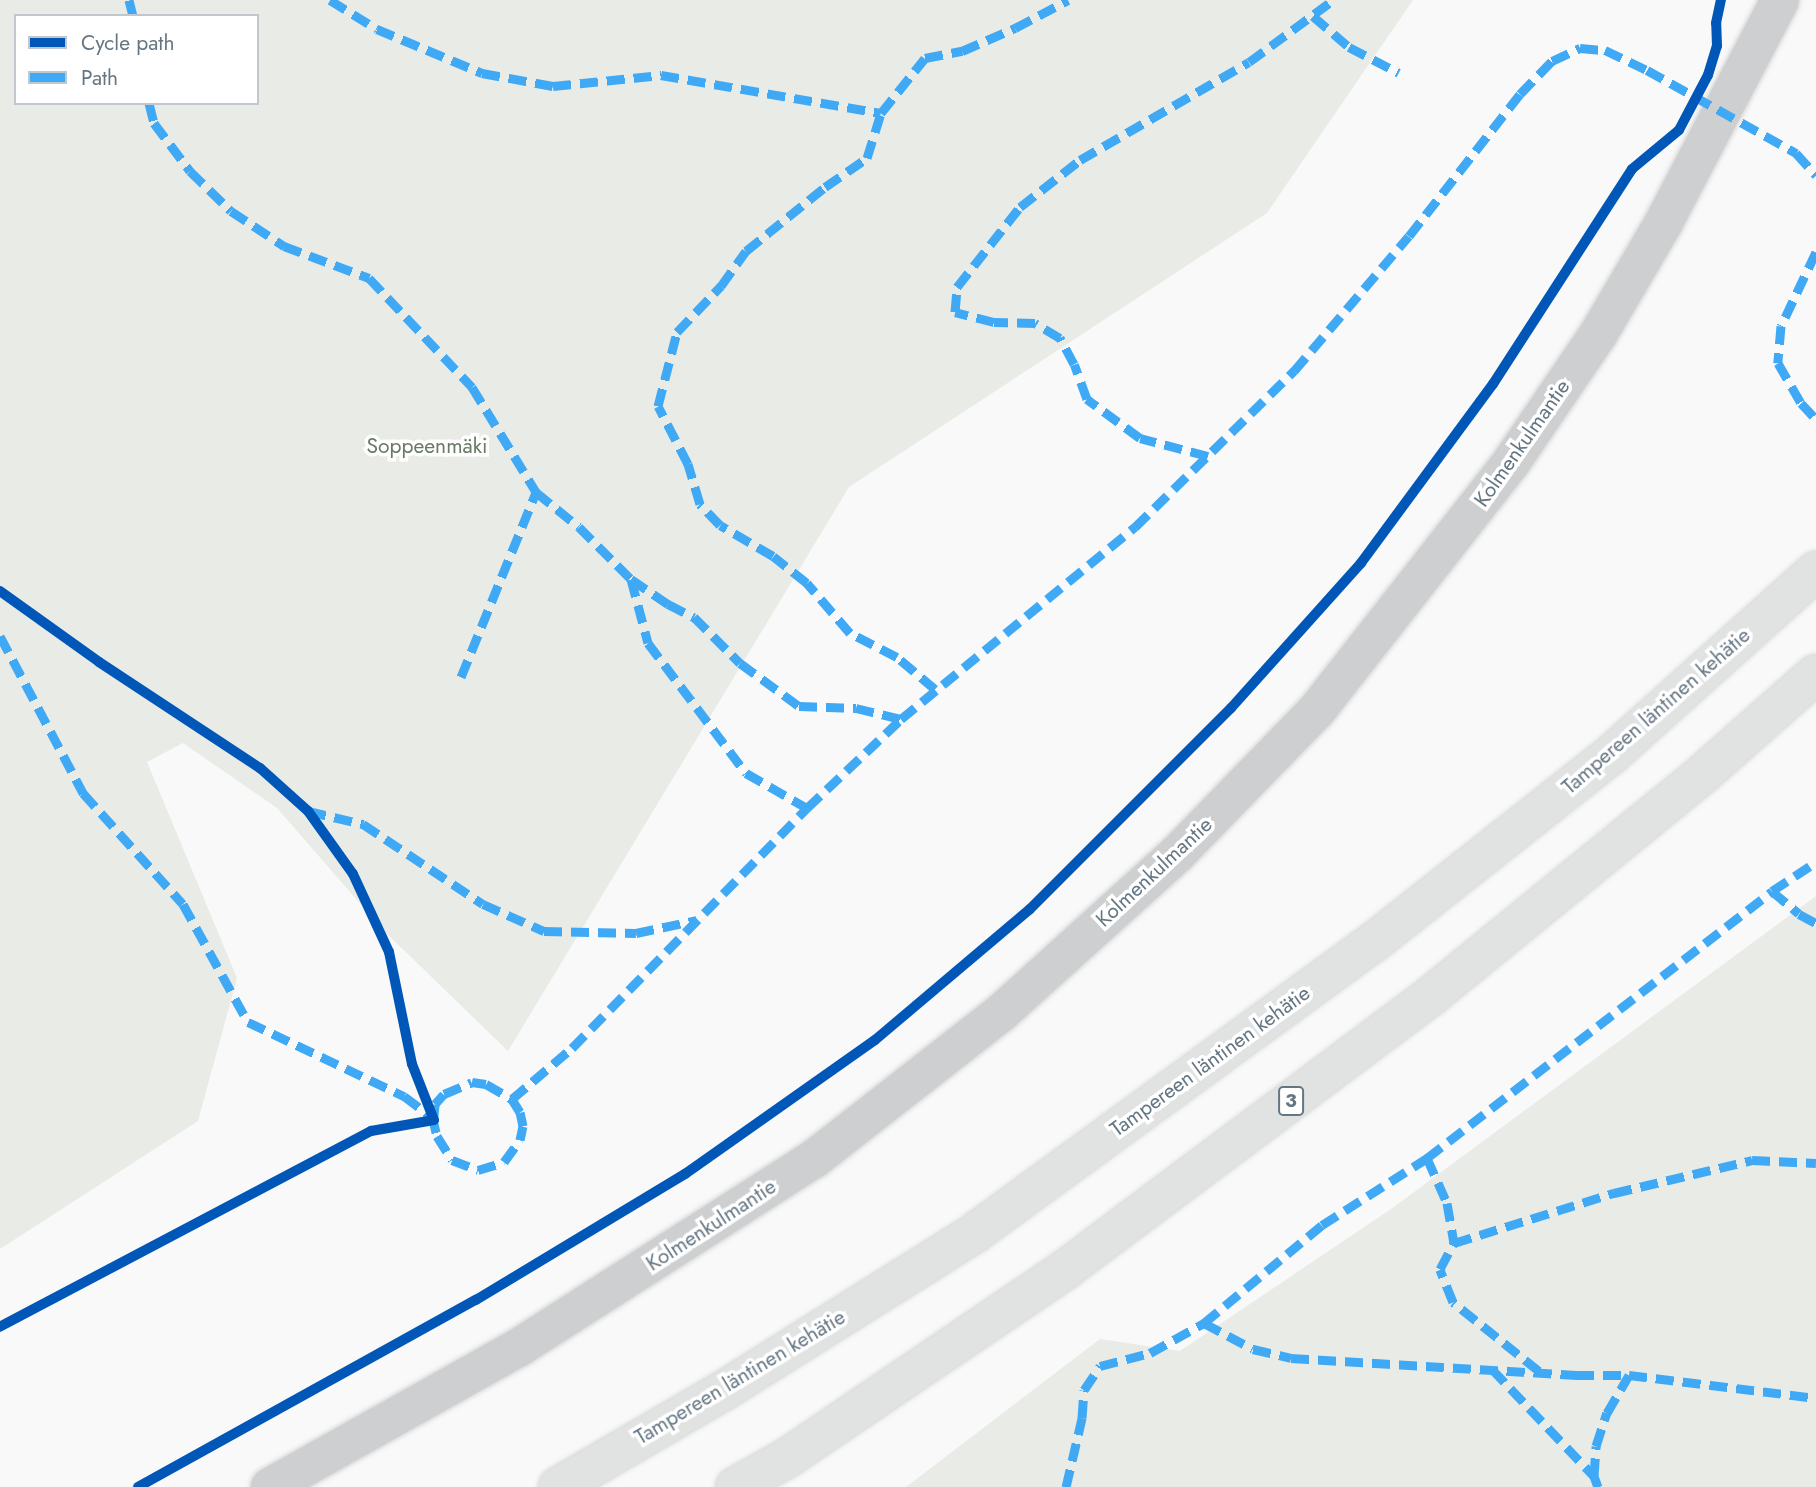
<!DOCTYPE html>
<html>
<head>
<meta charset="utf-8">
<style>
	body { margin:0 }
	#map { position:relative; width:1816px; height:1487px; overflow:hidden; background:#f9f9f9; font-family:Jost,sans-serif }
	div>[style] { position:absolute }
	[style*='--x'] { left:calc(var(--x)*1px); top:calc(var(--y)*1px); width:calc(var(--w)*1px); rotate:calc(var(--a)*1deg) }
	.green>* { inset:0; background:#e8ebe6 }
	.roads { filter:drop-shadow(0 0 2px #d5d6d6) drop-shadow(0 0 2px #d5d6d6) }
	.minor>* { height:38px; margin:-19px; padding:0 19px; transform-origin:19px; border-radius:19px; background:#cecfd0 }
	.highway>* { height:38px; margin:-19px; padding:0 19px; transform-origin:19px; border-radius:19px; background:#e1e2e2 }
	.quiet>* { height:9px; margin-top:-4.5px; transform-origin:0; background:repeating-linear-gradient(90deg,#3fa9f5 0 18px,transparent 0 27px) }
	.cycleway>* { height:10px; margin:-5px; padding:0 5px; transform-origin:5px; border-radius:5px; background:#0057b8 }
	span { translate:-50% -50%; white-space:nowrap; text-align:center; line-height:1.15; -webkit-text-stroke:7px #fff; paint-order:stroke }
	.shield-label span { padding:2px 5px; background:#fff; border:2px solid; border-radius:5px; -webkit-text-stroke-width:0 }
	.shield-label { font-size:19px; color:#657683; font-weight:700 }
	.street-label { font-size:21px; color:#657683 }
	.park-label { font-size:21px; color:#687a64 }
	.legend { position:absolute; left:14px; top:14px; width:245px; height:91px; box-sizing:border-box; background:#fff; border:2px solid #c1c8cd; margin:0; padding:9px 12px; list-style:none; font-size:21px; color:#657683 }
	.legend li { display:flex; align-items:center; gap:14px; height:35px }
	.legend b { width:35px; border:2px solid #c1c8cd }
</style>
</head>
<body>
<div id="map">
	<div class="green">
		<div style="clip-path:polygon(evenodd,0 0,1413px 0,1267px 213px,849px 487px,508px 1051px,384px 931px,277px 808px,183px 743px,147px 762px,237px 978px,198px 1121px,0 1249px,0 0,16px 16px,257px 16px,257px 103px,16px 103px,16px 16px)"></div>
		<div style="clip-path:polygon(1816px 896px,1816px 1487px,906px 1487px,1100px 1339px,1180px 1351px,1391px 1209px)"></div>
	</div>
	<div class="roads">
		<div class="minor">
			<div style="--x:270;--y:1487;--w:284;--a:-29.3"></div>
			<div style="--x:518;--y:1348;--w:351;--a:-32.6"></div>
			<div style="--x:814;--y:1159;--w:237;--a:-38"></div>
			<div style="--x:1001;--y:1013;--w:237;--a:-42.1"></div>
			<div style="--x:1177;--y:854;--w:201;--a:-45.8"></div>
			<div style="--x:1317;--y:710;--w:316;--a:-51.9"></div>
			<div style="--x:1512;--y:461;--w:155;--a:-55.8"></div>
			<div style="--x:1599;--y:333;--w:129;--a:-59.6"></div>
			<div style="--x:1664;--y:222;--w:250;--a:-62.4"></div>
		</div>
		<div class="highway">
			<div style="--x:558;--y:1487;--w:191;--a:-30.2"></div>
			<div style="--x:723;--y:1391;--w:299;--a:-32.1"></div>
			<div style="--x:976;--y:1232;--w:492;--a:-36.1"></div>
			<div style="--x:1374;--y:942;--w:303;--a:-38.3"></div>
			<div style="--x:1612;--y:754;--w:274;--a:-41.9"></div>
			<div style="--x:735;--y:1487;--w:60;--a:-29.1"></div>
			<div style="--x:787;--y:1458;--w:337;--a:-34.1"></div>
			<div style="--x:1066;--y:1269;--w:457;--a:-36.8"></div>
			<div style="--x:1432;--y:995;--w:351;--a:-39.2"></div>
			<div style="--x:1704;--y:773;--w:149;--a:-41.5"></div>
		</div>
	</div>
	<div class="quiet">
		<div style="--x:129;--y:0;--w:16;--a:76"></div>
		<div style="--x:330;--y:0;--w:55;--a:31.7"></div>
		<div style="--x:377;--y:29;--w:114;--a:22.7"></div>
		<div style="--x:482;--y:73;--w:72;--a:10.4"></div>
		<div style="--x:553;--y:86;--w:109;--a:-5.8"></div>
		<div style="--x:661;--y:75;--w:223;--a:9.8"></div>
		<div style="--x:1313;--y:16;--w:48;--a:40.7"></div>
		<div style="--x:1349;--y:47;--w:56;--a:27.5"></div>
		<div style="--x:149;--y:103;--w:21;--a:76"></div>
		<div style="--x:154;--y:123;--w:60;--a:53.1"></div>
		<div style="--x:190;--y:171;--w:57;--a:44.3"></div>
		<div style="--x:231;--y:211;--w:64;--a:33.4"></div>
		<div style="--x:284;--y:246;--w:91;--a:20.6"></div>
		<div style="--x:369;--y:278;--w:150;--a:46.6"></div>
		<div style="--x:472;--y:387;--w:123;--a:58.6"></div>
		<div style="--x:536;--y:492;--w:55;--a:39.1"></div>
		<div style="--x:579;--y:527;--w:74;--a:45"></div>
		<div style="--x:631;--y:579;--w:45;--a:34"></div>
		<div style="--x:668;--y:604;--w:29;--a:27"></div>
		<div style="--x:694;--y:617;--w:65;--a:45"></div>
		<div style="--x:740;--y:663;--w:73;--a:36.1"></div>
		<div style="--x:799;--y:706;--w:57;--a:2"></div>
		<div style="--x:856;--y:708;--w:46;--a:13.7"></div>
		<div style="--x:1816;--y:252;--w:82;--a:115.3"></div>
		<div style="--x:1781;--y:326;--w:37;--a:95"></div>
		<div style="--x:1778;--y:363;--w:46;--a:60.1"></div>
		<div style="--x:1801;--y:403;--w:22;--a:47"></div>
		<div style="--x:1208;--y:456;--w:70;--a:-165.2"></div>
		<div style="--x:1140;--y:438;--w:66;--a:-143.7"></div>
		<div style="--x:1087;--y:399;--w:37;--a:-110"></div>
		<div style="--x:1074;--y:364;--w:30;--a:-118"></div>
		<div style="--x:1060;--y:338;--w:29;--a:-149"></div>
		<div style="--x:1035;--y:323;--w:41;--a:-178.6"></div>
		<div style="--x:994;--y:322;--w:40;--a:-165.6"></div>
		<div style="--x:955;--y:312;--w:25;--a:-85"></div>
		<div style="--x:957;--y:287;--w:102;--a:-51.8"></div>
		<div style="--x:1020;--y:207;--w:76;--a:-38.1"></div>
		<div style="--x:1080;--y:160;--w:195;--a:-30.1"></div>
		<div style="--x:1249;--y:62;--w:104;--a:-36.4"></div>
		<div style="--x:631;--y:579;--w:66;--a:75.1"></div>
		<div style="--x:648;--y:643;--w:163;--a:53"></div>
		<div style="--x:746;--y:773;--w:70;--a:29.8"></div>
		<div style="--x:0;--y:636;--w:178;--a:62.1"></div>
		<div style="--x:83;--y:793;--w:149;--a:48"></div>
		<div style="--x:183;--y:904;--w:135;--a:61.2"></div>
		<div style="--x:248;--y:1022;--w:173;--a:25.4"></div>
		<div style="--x:404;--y:1096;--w:31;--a:37"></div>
		<div style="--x:461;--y:677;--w:200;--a:-67.9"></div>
		<div style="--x:935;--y:689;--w:50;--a:-139.9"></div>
		<div style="--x:897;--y:657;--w:53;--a:-152.9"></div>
		<div style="--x:850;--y:633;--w:66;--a:-130.7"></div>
		<div style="--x:807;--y:583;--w:43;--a:-141.5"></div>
		<div style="--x:773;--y:556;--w:61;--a:-149.7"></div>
		<div style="--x:720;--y:525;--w:29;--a:-134"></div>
		<div style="--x:700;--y:504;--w:42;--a:-106.7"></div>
		<div style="--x:688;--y:464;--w:65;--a:-117.3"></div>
		<div style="--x:658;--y:406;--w:76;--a:-75.6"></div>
		<div style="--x:677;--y:332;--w:64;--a:-46.3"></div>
		<div style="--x:721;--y:286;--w:43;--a:-54.5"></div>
		<div style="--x:746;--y:251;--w:102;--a:-39"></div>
		<div style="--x:825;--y:187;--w:51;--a:-34.6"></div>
		<div style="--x:867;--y:158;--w:47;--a:-72.7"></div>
		<div style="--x:881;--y:113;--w:70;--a:-51.3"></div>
		<div style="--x:925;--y:58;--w:38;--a:-11"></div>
		<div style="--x:962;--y:51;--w:58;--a:-23.5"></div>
		<div style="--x:1015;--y:28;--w:60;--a:-27.8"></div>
		<div style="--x:308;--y:811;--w:57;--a:13.3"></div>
		<div style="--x:363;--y:824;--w:144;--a:33.7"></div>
		<div style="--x:483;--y:904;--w:67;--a:23.9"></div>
		<div style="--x:544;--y:931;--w:92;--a:1.2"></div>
		<div style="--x:636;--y:933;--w:62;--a:-12"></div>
		<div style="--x:1772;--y:891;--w:35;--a:40"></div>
		<div style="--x:1799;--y:914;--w:19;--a:28"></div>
		<div style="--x:432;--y:1115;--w:22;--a:77"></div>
		<div style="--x:437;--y:1136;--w:28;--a:58"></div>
		<div style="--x:452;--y:1160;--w:28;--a:21"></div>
		<div style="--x:478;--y:1170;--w:27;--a:-17"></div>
		<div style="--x:504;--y:1162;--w:27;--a:-54"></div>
		<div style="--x:520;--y:1140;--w:14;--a:-78"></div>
		<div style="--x:523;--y:1126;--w:14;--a:-102"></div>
		<div style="--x:520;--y:1112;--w:15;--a:-122"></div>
		<div style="--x:512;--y:1099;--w:79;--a:-40.4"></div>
		<div style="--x:572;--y:1048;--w:336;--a:-45.6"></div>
		<div style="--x:807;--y:808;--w:129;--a:-43.4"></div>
		<div style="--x:901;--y:719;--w:303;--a:-39.4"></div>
		<div style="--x:1135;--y:527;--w:223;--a:-44.5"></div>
		<div style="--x:1294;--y:371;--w:177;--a:-49.6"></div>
		<div style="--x:1409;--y:236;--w:180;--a:-52"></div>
		<div style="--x:1520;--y:94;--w:46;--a:-45.9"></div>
		<div style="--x:1552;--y:61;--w:31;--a:-25"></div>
		<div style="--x:1580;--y:48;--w:25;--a:5"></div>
		<div style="--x:1605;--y:50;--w:47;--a:25.5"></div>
		<div style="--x:1647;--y:70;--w:171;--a:29.1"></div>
		<div style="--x:1796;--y:153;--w:30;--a:48"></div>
		<div style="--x:434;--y:1116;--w:12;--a:-85"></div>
		<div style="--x:435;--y:1104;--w:13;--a:-48"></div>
		<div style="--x:444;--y:1094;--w:30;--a:-23"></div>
		<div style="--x:472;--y:1082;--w:14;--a:8"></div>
		<div style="--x:486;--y:1084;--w:30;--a:30"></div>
		<div style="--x:1427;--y:1158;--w:49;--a:66"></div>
		<div style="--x:1447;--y:1203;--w:41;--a:80.1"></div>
		<div style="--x:1204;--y:1323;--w:55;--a:28"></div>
		<div style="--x:1253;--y:1349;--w:39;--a:13"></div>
		<div style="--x:1291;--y:1358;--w:286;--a:3.4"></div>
		<div style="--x:1576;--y:1375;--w:53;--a:0"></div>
		<div style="--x:1629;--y:1375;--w:188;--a:7"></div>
		<div style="--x:1492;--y:1369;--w:148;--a:46.4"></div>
		<div style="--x:1539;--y:1371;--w:110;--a:-141.3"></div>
		<div style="--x:1453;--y:1302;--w:35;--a:-112"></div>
		<div style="--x:1440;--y:1269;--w:30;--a:-62"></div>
		<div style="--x:1454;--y:1243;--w:168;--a:-17.4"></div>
		<div style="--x:1614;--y:1193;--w:142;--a:-13.4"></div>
		<div style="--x:1752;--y:1160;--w:64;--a:2.7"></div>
		<div style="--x:1066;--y:1487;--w:71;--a:-76.9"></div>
		<div style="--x:1082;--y:1418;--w:28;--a:-86"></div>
		<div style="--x:1084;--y:1390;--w:29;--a:-56"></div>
		<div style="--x:1100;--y:1366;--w:52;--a:-14.6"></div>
		<div style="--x:1150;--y:1353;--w:62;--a:-29.1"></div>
		<div style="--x:1204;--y:1323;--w:153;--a:-39.7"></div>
		<div style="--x:1322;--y:1225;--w:125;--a:-32.5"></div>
		<div style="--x:1427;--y:1158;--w:436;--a:-37.7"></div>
		<div style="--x:1772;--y:891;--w:53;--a:-33.4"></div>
		<div style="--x:1598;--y:1487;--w:12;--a:-110"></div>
		<div style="--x:1594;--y:1476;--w:30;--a:-86"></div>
		<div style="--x:1596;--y:1446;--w:35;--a:-72"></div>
		<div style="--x:1607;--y:1413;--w:44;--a:-59.9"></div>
	</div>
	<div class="cycleway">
		<div style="--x:0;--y:591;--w:122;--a:35.6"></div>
		<div style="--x:99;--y:662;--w:193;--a:33.4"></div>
		<div style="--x:260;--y:768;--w:64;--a:41.9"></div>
		<div style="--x:308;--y:811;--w:77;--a:54.5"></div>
		<div style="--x:353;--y:874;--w:86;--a:65.2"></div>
		<div style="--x:389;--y:952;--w:114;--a:78.4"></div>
		<div style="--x:412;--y:1064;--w:60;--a:68.6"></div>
		<div style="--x:434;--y:1120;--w:64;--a:170.1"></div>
		<div style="--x:371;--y:1131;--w:420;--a:152.2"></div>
		<div style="--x:138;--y:1487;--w:386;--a:-29"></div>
		<div style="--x:476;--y:1300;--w:244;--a:-31.1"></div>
		<div style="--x:685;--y:1174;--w:232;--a:-35.2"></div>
		<div style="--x:875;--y:1040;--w:202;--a:-40.2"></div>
		<div style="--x:1029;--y:910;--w:286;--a:-45"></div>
		<div style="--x:1231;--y:708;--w:195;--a:-48.1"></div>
		<div style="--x:1361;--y:563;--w:222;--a:-53.6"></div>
		<div style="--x:1493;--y:384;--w:256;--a:-57.1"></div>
		<div style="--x:1632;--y:169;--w:61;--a:-39.7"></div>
		<div style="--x:1679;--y:130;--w:62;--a:-62.2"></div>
		<div style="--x:1708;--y:75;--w:30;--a:-73"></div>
		<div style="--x:1717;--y:46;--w:23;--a:-92"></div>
		<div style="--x:1716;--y:23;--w:24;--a:-78"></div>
	</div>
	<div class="shield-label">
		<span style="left:1291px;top:1101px">3</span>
	</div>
	<div class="street-label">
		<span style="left:1522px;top:443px;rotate:-55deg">Kolmenkulmantie</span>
		<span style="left:1656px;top:711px;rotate:-41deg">Tampereen läntinen kehätie</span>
		<span style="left:1154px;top:872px;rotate:-43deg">Kolmenkulmantie</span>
		<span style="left:1210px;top:1061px;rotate:-36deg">Tampereen läntinen kehätie</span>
		<span style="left:711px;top:1225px;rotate:-33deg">Kolmenkulmantie</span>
		<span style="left:740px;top:1377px;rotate:-31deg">Tampereen läntinen kehätie</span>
	</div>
	<div class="park-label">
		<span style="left:427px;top:446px">Soppeenmäki</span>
	</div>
	<ul class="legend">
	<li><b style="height:9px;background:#0057b8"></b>Cycle path</li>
	<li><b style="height:9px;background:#3fa9f5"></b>Path</li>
	</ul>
</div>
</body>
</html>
